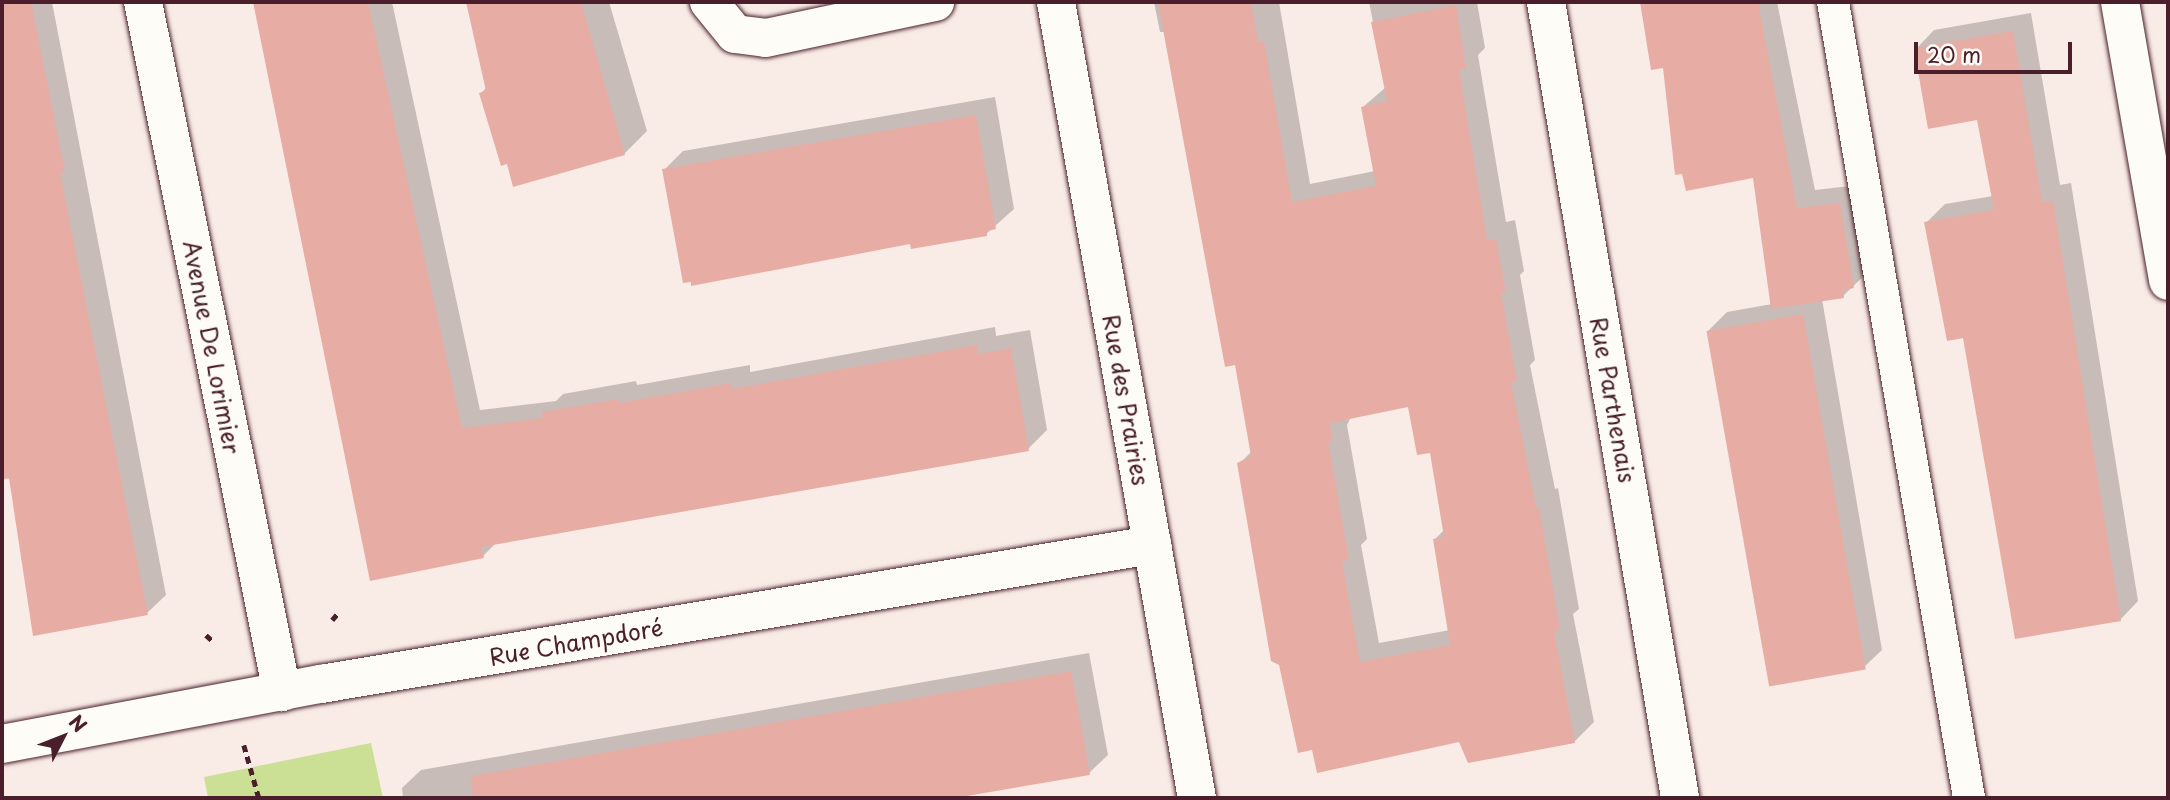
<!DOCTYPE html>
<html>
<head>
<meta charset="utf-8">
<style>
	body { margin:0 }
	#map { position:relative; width:2170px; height:800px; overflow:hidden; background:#f9ece6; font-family:"Playpen Sans",sans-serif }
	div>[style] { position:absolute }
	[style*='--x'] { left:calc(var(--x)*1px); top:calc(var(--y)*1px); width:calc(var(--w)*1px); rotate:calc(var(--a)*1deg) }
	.green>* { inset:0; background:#cbe095 }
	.shadow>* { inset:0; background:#0003 }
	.building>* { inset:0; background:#e7ada4; transform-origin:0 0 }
	.path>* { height:4.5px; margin-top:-2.25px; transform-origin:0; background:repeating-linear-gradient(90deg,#4a1f2b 0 7px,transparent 0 12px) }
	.roads { filter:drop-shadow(0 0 2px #4a1f2b) drop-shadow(0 0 2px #4a1f2b) }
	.lane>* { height:32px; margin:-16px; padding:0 16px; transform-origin:16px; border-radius:16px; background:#fdfcf7 }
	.street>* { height:38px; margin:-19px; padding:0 19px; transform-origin:19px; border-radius:19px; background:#fdfcf7 }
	span { translate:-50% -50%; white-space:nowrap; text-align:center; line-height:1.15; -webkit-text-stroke:6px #fdfcf7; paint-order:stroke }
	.street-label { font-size:23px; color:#4a1f2b }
	.frame { position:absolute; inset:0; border:4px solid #4a1f2b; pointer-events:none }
	.north { position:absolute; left:28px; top:702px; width:70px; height:70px; -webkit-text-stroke:5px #fdfcf7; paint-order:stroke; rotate:48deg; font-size:19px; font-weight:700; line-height:28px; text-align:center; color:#4a1f2b }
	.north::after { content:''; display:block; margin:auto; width:24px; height:32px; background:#4a1f2b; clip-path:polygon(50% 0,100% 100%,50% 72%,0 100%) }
	.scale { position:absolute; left:1914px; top:42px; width:158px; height:32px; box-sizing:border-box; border:4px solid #4a1f2b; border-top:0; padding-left:9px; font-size:21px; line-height:24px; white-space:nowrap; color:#4a1f2b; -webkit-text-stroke:5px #fdfcf7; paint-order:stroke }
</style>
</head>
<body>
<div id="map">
	<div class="green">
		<div style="clip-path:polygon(371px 743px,383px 798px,208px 798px,204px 777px)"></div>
	</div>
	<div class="shadow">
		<div style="clip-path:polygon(2px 2px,52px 2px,166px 595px,147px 613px,7px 477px,2px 455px)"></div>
		<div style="clip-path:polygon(255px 2px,392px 2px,480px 410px,556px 401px,563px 394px,636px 381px,637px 385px,750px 365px,750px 372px,995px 327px,996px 336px,1030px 330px,1047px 430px,1028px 449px,496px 543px,483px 556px,371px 579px)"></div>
		<div style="clip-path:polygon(469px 2px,609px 2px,647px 131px,624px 154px,481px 93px,487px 87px)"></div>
		<div style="clip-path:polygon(evenodd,1154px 2px,1279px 2px,1310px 184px,1375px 171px,1363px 107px,1386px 87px,1369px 2px,1477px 2px,1485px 48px,1478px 55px,1506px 222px,1515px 220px,1524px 271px,1520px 275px,1535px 360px,1530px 365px,1555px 489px,1558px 488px,1579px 609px,1573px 614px,1594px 722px,1574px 742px,1460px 740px,1319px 771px,1239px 464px,1252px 451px,1236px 363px,1165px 32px,1160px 32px,1154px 2px,1410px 405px,1431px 451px,1445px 529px,1434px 540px,1450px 630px,1379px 643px,1361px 545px,1367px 539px,1347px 425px,1351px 417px,1410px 405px)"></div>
		<div style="clip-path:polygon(1642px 2px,1777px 2px,1815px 190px,1859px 185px,1872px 268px,1843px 296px,1822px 299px,1882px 650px,1863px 668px,1708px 331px,1727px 312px,1772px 304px,1755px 176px,1664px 66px,1653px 68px)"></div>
		<div style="clip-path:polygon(2031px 13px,2060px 185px,2071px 183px,2138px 601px,2120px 620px,1965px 336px,1926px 223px,1945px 204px,1993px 196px,1979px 118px,1916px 49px,1934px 30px)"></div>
		<div style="clip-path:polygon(995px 97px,1014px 209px,986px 234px,912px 242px,664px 170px,683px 151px)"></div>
		<div style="clip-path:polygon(1089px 653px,1108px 755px,1089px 773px,944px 798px,403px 798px,402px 788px,421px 770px)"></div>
	</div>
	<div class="building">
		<div style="clip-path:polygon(2px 2px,31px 2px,65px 172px,60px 173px,148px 615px,33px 636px,9px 478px,2px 480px)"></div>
		<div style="clip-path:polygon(253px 2px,368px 2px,462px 428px,543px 418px,542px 412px,618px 399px,619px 403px,731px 383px,732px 389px,977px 345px,978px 354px,1011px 348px,1029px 451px,481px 547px,484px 558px,370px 581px)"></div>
		<div style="clip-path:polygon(466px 2px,581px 2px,625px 155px,513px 187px,507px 164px,501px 166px,479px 93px,486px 91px)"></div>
		<div style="clip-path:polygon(evenodd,1158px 2px,1251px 2px,1258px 42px,1264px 41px,1292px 202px,1376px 186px,1361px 107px,1387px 101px,1371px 22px,1456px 5px,1466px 69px,1459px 70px,1487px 240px,1496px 239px,1506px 292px,1501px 293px,1517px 381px,1511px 382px,1536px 507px,1539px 507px,1560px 630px,1554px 631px,1575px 743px,1468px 763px,1459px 742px,1317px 773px,1312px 750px,1298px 753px,1279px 665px,1271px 661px,1237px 463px,1251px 456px,1235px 365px,1225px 367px,1158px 2px,1408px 407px,1417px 455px,1430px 453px,1444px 537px,1433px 539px,1450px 645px,1360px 662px,1342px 561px,1349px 560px,1328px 441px,1333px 441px,1330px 423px,1408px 407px)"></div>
		<div style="clip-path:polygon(1640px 2px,1758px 2px,1797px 208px,1840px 203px,1854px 288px,1843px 290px,1844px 298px,1771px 309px,1753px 178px,1686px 191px,1682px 174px,1675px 175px,1663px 68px,1651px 70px)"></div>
		<div style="clip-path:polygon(2013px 31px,2042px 202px,2053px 201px,2121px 621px,2015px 639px,1963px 338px,1947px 341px,1924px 222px,1994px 210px,1977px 120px,1928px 129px,1914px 48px)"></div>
		<div style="clip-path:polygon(976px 115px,996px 229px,987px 231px,987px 236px,911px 249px,910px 244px,691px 286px,691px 282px,683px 283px,662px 169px)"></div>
		<div style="left:1803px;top:314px;width:361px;height:98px;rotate:80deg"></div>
		<div style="clip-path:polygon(1071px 671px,1090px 775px,955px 798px,473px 798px,471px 776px)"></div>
	</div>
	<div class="path">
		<div style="--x:332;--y:620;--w:8;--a:-50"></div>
		<div style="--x:206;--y:635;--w:9;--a:41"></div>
		<div style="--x:244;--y:745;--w:55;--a:74.2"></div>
	</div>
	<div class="roads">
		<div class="lane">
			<div style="--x:1833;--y:2;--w:808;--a:80.3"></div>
		</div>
		<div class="street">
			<div style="--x:143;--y:2;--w:704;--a:78.61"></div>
			<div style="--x:709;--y:2;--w:41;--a:50.9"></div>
			<div style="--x:735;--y:34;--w:31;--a:7"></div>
			<div style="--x:766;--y:38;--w:173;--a:-12"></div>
			<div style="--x:1056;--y:2;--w:808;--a:79.96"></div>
			<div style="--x:1546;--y:2;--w:807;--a:80.44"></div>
			<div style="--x:2120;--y:2;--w:283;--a:80.2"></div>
			<div style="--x:2;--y:744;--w:325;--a:-10.7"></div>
			<div style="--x:321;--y:684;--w:843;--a:-9.5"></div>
		</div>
	</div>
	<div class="street-label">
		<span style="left:212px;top:347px;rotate:79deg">Avenue De Lorimier</span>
		<span style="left:1126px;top:400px;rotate:80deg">Rue des Prairies</span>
		<span style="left:1613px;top:400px;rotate:80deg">Rue Parthenais</span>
		<span style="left:576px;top:642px;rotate:-10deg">Rue Champdoré</span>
	</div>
	<div class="frame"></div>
	<div class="north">N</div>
	<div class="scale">20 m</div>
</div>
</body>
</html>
